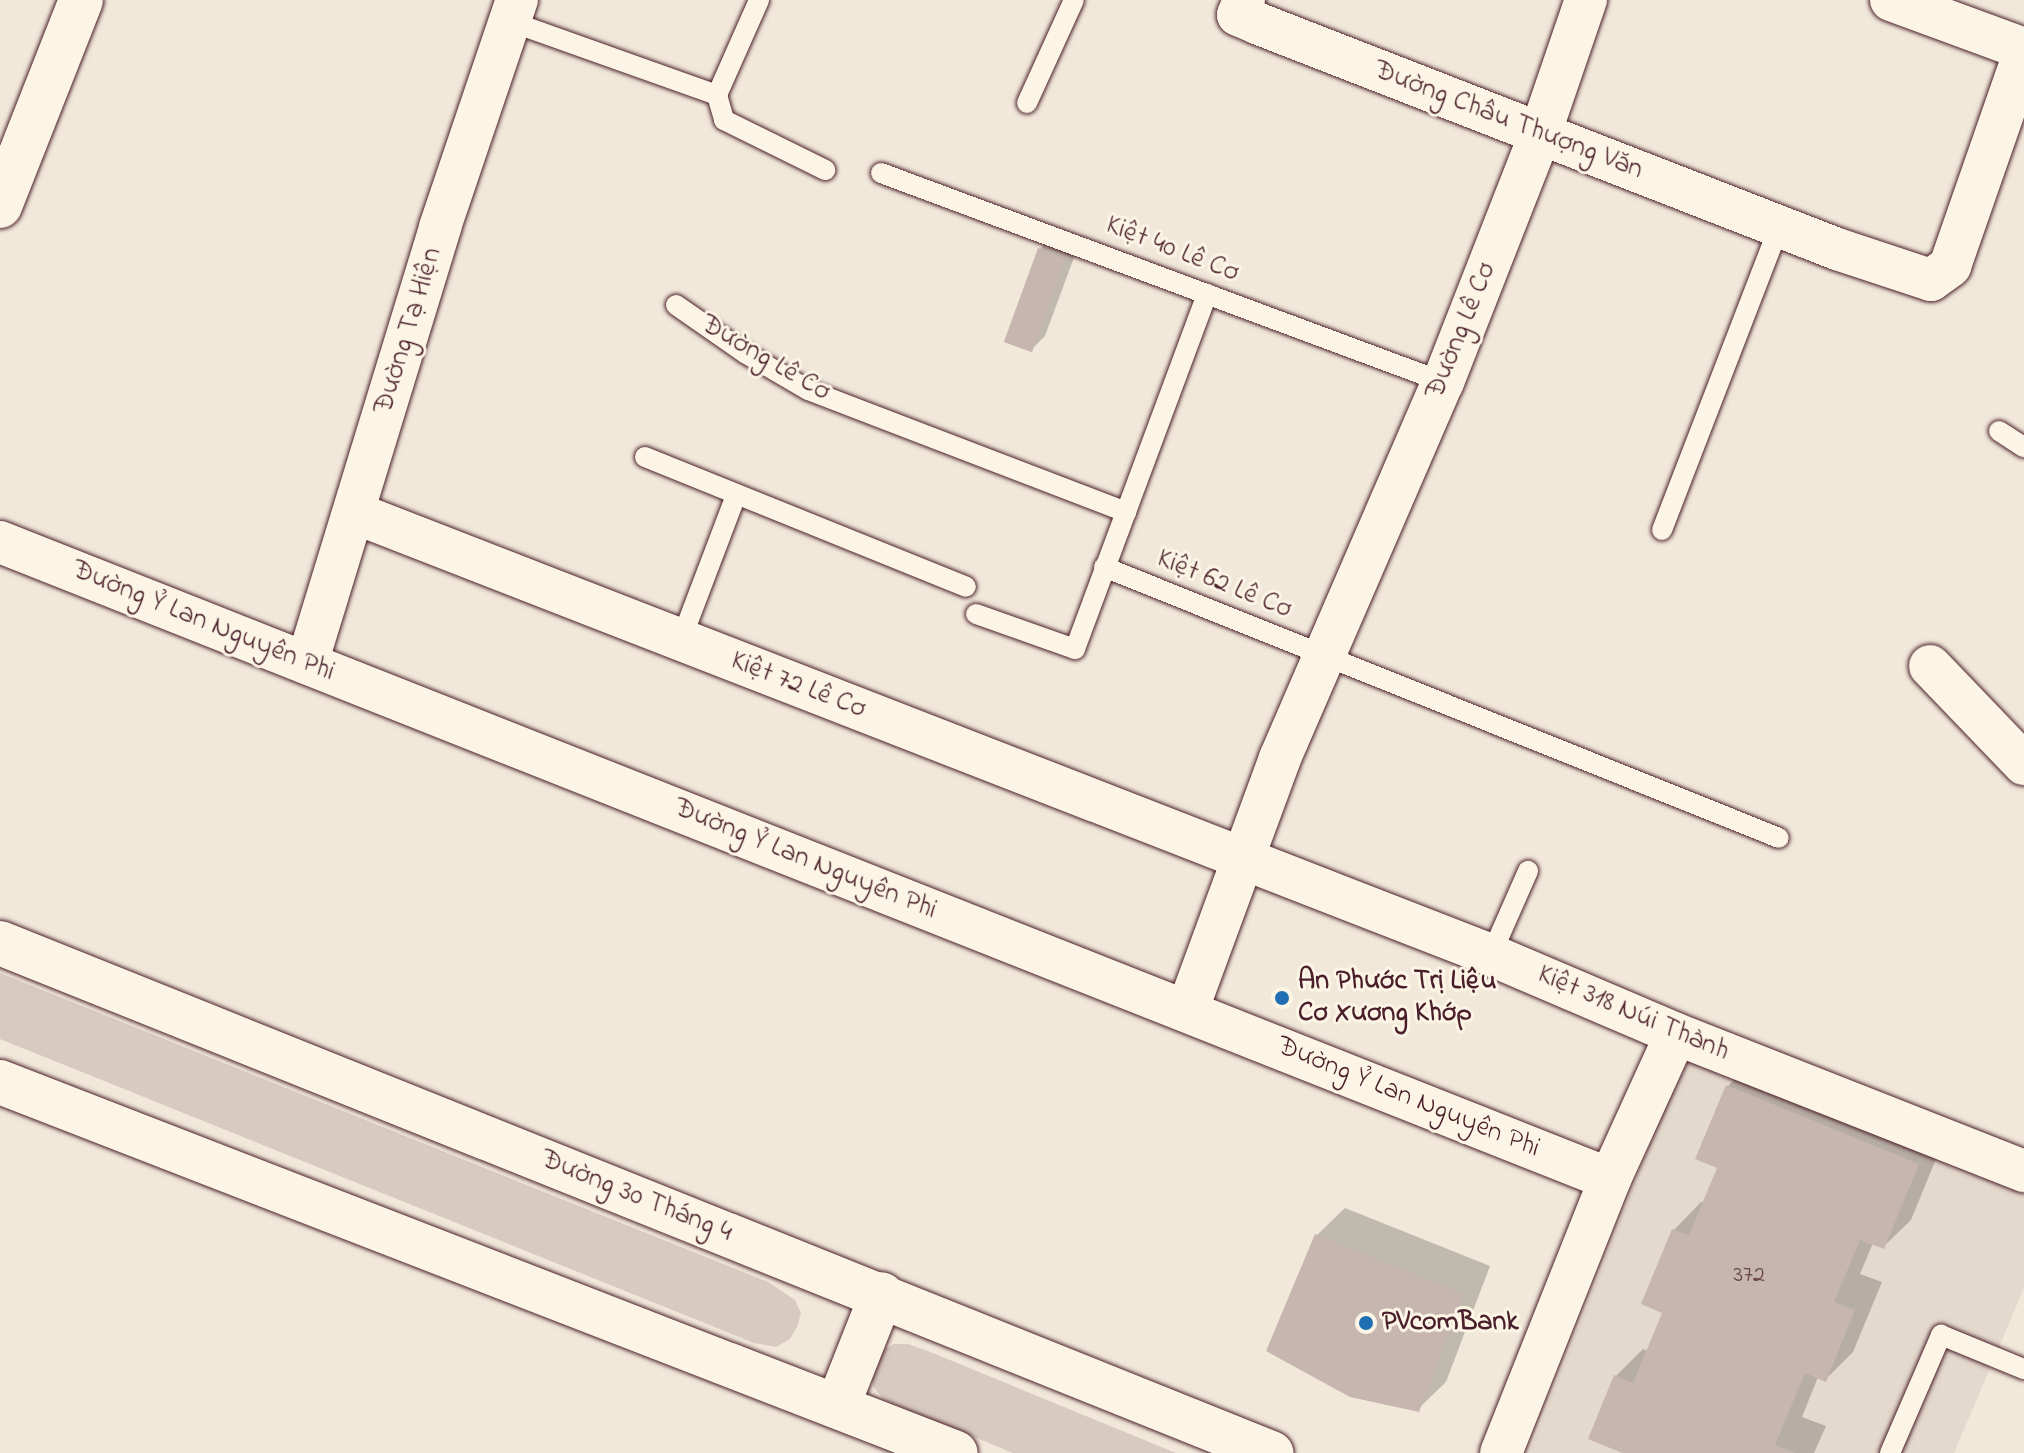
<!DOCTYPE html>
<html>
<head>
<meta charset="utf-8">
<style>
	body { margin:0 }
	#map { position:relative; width:2024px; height:1453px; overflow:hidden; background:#f1e8da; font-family:"Indie Flower",sans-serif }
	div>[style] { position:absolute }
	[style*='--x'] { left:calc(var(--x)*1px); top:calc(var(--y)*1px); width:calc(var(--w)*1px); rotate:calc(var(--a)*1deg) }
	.built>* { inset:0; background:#e4d9cd }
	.green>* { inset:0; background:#d8cac0 }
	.shadow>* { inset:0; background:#0003 }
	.building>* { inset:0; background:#c7b6af; transform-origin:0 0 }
	.roads { filter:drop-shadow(0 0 2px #4a1f2b) drop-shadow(0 0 2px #4a1f2b) }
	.lane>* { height:20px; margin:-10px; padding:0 10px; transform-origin:10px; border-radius:10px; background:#fcf5e5 }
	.street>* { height:42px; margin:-21px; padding:0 21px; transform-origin:21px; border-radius:21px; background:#fcf5e5 }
	.secondary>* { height:44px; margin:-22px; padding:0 22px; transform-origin:22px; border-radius:22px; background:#fcf5e5 }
	.dots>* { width:22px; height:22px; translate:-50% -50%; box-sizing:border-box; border:4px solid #fcf5e5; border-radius:50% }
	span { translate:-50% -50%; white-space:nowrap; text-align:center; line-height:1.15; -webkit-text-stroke:6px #fcf5e5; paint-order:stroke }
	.number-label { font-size:24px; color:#69454c }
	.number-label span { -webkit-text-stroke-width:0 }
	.street-label { font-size:28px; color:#4a1f2b }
	.poi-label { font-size:28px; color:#4a1f2b; font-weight:700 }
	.left { translate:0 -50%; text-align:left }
</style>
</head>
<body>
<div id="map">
	<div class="built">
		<div style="clip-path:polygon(1688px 1047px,2024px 1181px,2024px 1288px,1954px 1453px,1529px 1453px)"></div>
	</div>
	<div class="green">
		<div style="clip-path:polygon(0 973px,768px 1282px,795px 1300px,801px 1313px,797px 1327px,790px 1339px,776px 1347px,754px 1343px,0 1039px)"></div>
		<div style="clip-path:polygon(894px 1344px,908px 1344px,933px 1353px,1176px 1453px,1013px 1453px,884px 1400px,873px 1386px,872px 1368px,881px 1351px)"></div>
	</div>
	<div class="shadow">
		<div style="clip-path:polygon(1054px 235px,1079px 244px,1045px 336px,1031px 350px,1040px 249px)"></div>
		<div style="clip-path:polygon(1755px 1059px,1945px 1137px,1911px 1220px,1883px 1247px,1873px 1243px,1860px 1274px,1882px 1282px,1853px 1352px,1825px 1380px,1818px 1377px,1802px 1417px,1826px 1426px,1814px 1453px,1627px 1453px,1616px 1376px,1643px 1349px,1648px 1351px,1664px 1311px,1674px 1230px,1701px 1202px,1704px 1203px,1719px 1167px,1728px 1086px)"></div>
		<div style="clip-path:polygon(1345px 1208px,1490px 1266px,1446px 1382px,1418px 1409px,1317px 1235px)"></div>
	</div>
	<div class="building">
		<div style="left:1038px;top:248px;width:30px;height:100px;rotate:20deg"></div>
		<div style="clip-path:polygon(1726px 1085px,1919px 1164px,1884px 1249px,1860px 1240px,1834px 1302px,1855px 1310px,1826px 1382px,1805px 1373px,1775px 1445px,1796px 1453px,1622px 1453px,1588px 1439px,1614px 1375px,1633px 1383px,1662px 1313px,1641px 1304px,1672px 1229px,1689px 1235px,1717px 1168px,1695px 1159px)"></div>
		<div style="clip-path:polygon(1315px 1234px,1464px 1294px,1419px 1412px,1350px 1397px,1266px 1351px)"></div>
	</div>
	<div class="roads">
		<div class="lane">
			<div style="--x:509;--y:21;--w:221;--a:19.6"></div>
			<div style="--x:717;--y:95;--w:26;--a:74"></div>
			<div style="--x:724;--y:120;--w:113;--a:26.3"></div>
			<div style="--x:717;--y:95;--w:104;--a:-66.1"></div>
			<div style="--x:1027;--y:103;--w:113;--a:-65.5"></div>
			<div style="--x:881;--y:173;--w:600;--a:20.4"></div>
			<div style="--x:676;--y:305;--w:84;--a:34.8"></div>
			<div style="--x:745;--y:353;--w:73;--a:30.4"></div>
			<div style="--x:808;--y:390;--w:341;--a:21"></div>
			<div style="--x:1999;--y:431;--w:30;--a:33"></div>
			<div style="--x:645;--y:457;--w:346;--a:22"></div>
			<div style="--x:1662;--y:530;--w:326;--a:-68.9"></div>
			<div style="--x:1104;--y:567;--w:727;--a:21.87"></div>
			<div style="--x:976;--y:614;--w:105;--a:19.5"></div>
			<div style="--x:1075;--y:649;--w:379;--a:-69.6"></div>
			<div style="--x:681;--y:640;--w:155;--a:-69.2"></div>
			<div style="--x:1491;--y:955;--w:92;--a:-66.2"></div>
			<div style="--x:1890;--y:1453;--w:129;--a:-66.6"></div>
			<div style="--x:1941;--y:1335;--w:90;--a:22.3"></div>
		</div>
		<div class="street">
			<div style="--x:1244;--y:0;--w:16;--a:112"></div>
			<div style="--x:1238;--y:15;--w:23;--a:23"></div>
			<div style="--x:1259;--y:24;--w:620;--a:21.27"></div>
			<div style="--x:1837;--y:249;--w:99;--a:18.3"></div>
			<div style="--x:1931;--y:280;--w:24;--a:-36"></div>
			<div style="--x:1950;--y:266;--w:225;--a:-70.8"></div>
			<div style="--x:1891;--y:0;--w:142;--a:20.2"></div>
			<div style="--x:355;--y:513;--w:1219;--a:21.26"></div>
			<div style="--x:1491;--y:955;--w:201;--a:23.1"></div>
			<div style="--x:1676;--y:1034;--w:374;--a:21.5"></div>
			<div style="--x:0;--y:542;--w:1731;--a:21.59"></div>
			<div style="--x:307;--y:663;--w:456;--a:-73"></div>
			<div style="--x:440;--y:227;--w:240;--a:-71.3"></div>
			<div style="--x:1930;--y:666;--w:136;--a:46.2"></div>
			<div style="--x:1187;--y:1011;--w:270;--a:-69.8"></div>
			<div style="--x:1280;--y:758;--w:410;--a:-66.6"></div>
			<div style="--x:1443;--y:382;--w:266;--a:-68.6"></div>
			<div style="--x:1540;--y:134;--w:142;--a:-71.1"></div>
			<div style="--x:1501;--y:1453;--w:295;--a:-68.3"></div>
			<div style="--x:1610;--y:1179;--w:159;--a:-65.5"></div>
		</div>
		<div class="secondary">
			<div style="--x:0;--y:206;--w:221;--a:-68.5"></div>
			<div style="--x:0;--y:943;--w:1370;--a:21.86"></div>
			<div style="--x:0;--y:1082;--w:1025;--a:21.21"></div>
			<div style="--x:838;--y:1405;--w:119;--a:-68.4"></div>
		</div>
	</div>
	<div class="dots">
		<div style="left:1282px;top:998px;background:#1f6fb2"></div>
		<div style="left:1366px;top:1323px;background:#1f6fb2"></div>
	</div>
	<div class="number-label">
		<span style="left:1749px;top:1276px">372</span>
	</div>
	<div class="street-label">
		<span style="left:1508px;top:121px;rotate:21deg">Đường Châu Thượng Văn</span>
		<span style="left:1172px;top:250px;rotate:21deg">Kiệt 40 Lê Cơ</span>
		<span style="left:409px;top:331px;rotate:-73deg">Đường Tạ Hiện</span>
		<span style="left:1462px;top:331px;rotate:-68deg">Đường Lê Cơ</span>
		<span style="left:765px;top:359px;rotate:30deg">Đường Lê Cơ</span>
		<span style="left:1224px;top:585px;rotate:22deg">Kiệt 62 Lê Cơ</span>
		<span style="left:203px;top:622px;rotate:22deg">Đường Ỷ Lan Nguyên Phi</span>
		<span style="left:798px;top:686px;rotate:21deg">Kiệt 72 Lê Cơ</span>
		<span style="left:805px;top:860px;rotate:22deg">Đường Ỷ Lan Nguyên Phi</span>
		<span style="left:1633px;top:1014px;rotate:23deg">Kiệt 318 Núi Thành</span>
		<span style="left:1408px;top:1098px;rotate:22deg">Đường Ỷ Lan Nguyên Phi</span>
		<span style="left:636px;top:1197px;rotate:22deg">Đường 30 Tháng 4</span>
	</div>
	<div class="poi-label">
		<span class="left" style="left:1298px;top:998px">An Phước Trị Liệu<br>Cơ Xương Khớp</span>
		<span class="left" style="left:1382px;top:1323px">PVcomBank</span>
	</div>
</div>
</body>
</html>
